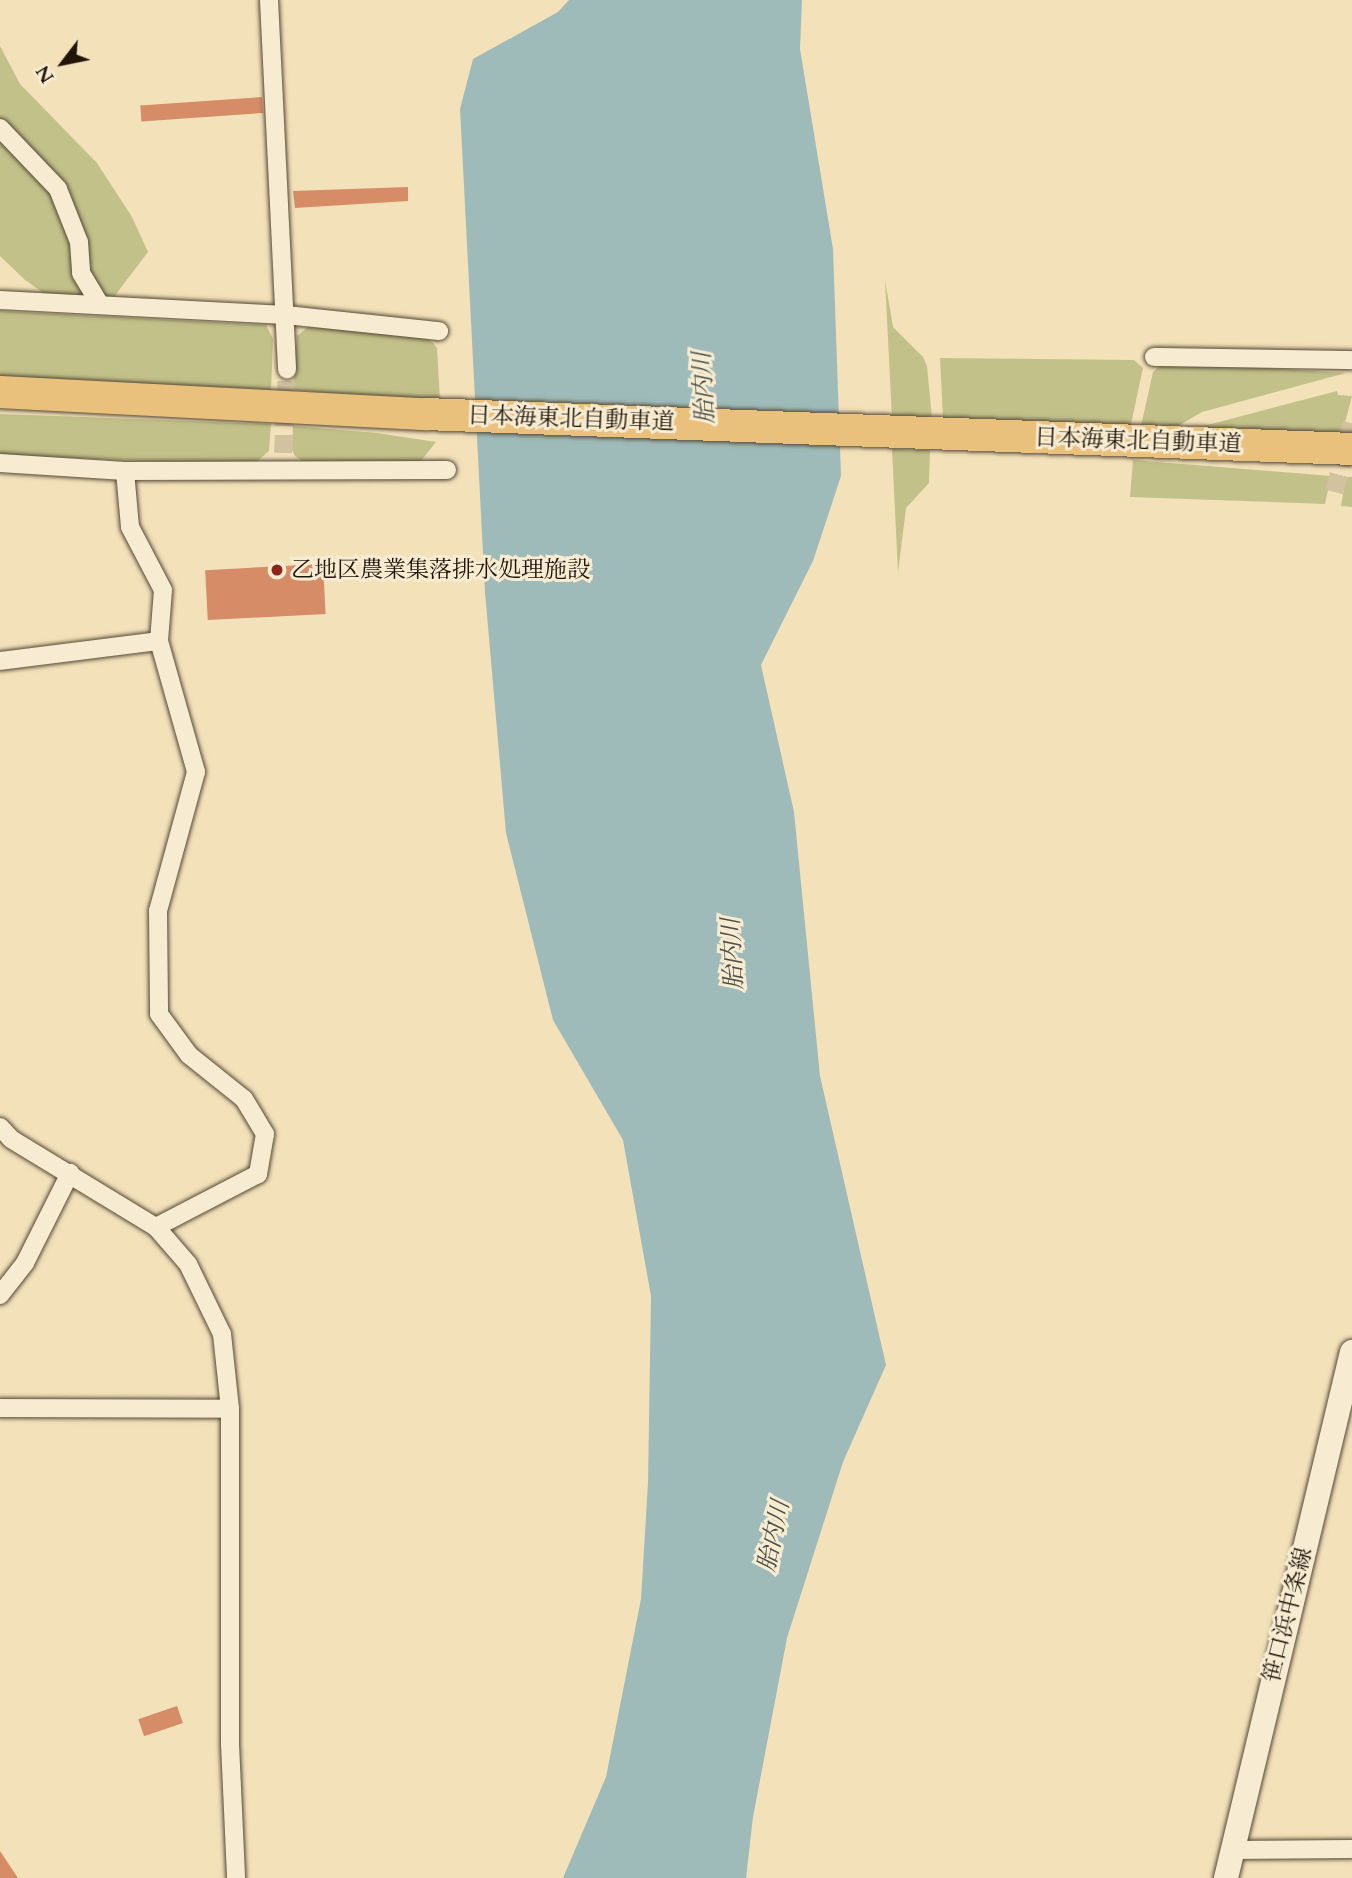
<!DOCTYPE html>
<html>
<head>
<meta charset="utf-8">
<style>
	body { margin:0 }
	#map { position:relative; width:1352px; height:1878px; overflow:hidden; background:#f3e1ba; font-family:Cardo,"Noto Serif JP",serif }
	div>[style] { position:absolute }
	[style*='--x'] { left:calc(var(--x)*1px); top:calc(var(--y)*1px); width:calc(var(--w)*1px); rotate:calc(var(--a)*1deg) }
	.green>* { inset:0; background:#c3c18a }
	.water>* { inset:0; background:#9ebbb9 }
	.building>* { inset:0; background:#d58c67; transform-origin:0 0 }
	.minor-tunnel>* { height:18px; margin-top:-9px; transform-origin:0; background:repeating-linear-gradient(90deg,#d3c29f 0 18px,transparent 0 27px) }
	.roads { filter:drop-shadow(0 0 2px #544835) drop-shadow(0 0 2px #544835) }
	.minor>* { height:18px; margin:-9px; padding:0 9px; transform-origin:9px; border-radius:9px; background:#f7ecd2 }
	.secondary>* { height:24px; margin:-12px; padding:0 12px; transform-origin:12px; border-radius:12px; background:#f7ecd2 }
	.motorway>* { height:32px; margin:-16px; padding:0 16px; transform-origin:16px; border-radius:16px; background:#eac07d }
	.dots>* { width:19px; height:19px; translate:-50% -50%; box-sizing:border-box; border:4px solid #f7ecd2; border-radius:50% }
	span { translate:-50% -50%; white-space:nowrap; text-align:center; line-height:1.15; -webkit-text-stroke:6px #f7ecd2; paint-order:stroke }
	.street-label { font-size:23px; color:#1f1509 }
	.poi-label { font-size:23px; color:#1f1509 }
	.left { translate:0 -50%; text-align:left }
	.water-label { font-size:24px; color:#4b4f47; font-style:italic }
	.north { position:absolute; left:28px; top:28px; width:70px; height:70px; -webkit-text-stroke:5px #f7ecd2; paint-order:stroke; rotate:238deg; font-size:19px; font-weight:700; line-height:28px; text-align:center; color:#1f1509 }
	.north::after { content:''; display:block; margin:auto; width:24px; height:32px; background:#1f1509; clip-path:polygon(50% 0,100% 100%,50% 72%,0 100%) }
</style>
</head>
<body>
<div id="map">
	<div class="green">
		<div style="clip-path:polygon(0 46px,20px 84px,97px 163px,132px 217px,148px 252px,110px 302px,73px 314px,25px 280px,0 256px)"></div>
		<div style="clip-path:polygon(885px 280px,893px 327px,923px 357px,927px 366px,932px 418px,892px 418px)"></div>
		<div style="clip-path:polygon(0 311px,266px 325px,273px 339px,271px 390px,0 380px)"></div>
		<div style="clip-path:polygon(308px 327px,422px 337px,432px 342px,437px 348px,440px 401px,293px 390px,297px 336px)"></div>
		<div style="clip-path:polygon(940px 358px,1134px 360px,1143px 368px,1130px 429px,943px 419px)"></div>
		<div style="clip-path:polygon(1164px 362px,1346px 373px,1202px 412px,1173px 429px,1141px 426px,1153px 372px)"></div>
		<div style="clip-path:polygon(1337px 391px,1338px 395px,1352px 396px,1342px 434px,1199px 432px,1200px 427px)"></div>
		<div style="clip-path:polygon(0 414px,271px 424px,269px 451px,254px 464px,243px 465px,0 455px)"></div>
		<div style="clip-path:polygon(293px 426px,377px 433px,436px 442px,416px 467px,308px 465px,295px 456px,292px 450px)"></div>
		<div style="clip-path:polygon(892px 449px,930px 450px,929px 483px,906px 508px,898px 573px)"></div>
		<div style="clip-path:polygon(1133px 460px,1331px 476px,1325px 504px,1130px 497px)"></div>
		<div style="clip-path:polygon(1346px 477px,1352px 477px,1352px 507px,1341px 506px)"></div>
	</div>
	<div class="water">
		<div style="clip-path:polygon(569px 0,802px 0,800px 49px,833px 249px,841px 476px,813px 561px,761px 665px,794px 812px,820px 1076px,886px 1365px,843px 1462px,787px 1638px,753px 1817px,746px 1878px,563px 1878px,606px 1777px,641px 1599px,648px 1483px,651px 1296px,623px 1140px,553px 1020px,506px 833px,485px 592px,460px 109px,473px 59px,558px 12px)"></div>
	</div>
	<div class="building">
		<div style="left:262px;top:97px;width:16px;height:122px;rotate:86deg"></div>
		<div style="clip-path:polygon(408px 187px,408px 201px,295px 208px,293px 191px)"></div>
		<div style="left:323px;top:564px;width:50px;height:118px;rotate:87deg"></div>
		<div style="left:177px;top:1706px;width:18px;height:41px;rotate:71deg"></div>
		<div style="clip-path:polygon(0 1851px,18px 1878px,0 1878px)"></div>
	</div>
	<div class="minor-tunnel">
		<div style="--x:283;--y:453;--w:83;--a:-87.2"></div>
		<div style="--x:1334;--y:492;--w:71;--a:-75.4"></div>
	</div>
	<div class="roads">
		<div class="minor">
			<div style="--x:269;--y:0;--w:370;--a:87.2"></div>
			<div style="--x:0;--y:128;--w:84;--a:46.4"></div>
			<div style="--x:58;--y:189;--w:57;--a:68.4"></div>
			<div style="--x:79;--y:242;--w:31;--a:86"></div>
			<div style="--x:81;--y:273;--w:37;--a:59"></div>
			<div style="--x:0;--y:300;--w:286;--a:3"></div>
			<div style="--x:286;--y:315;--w:154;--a:6"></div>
			<div style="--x:1154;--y:357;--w:198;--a:0.9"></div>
			<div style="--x:0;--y:463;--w:125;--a:3.7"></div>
			<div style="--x:125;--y:471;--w:322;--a:-0.2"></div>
			<div style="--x:125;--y:471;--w:56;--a:84.9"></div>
			<div style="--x:130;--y:527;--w:71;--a:62.4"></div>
			<div style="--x:163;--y:590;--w:51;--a:94.5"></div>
			<div style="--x:159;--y:641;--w:136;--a:74.2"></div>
			<div style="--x:196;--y:772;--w:144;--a:105.3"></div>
			<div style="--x:158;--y:911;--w:103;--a:89.4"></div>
			<div style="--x:159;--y:1014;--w:51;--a:53.8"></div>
			<div style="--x:189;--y:1055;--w:70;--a:38.7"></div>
			<div style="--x:244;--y:1099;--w:41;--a:59"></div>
			<div style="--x:265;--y:1134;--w:41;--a:99.9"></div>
			<div style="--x:258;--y:1174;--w:115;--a:152.5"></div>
			<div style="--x:0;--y:661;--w:160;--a:-7.2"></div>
			<div style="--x:0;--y:1127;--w:16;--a:47"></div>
			<div style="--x:11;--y:1139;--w:170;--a:31.3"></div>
			<div style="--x:156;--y:1227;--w:49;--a:49.1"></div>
			<div style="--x:188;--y:1264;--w:78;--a:64.1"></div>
			<div style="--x:222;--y:1334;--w:75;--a:83.9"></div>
			<div style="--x:230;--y:1409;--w:335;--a:90"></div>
			<div style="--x:230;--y:1744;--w:134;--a:87.4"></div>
			<div style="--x:0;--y:1295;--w:41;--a:-52"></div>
			<div style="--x:25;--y:1263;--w:101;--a:-63.4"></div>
			<div style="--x:0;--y:1408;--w:230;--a:0.2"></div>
			<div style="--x:1233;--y:1850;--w:119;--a:-0.5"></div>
		</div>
		<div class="secondary">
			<div style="--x:1226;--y:1878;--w:541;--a:-76.53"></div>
		</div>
		<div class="motorway">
			<div style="--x:0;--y:392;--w:426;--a:3"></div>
			<div style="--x:425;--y:414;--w:928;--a:2.16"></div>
		</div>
	</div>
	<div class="dots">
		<div style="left:277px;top:570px;background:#8f2418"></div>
	</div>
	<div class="street-label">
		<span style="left:571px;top:419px;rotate:2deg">日本海東北自動車道</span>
		<span style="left:1138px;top:441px;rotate:2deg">日本海東北自動車道</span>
		<span style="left:1288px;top:1615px;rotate:-76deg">笹口浜中条線</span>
	</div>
	<div class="poi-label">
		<span class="left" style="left:291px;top:570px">乙地区農業集落排水処理施設</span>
	</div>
	<div class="water-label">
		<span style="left:704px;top:388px;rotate:-93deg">胎内川</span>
		<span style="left:733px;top:954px;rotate:-93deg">胎内川</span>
		<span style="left:774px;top:1536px;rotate:-78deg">胎内川</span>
	</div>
	<div class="north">N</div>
</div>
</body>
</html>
